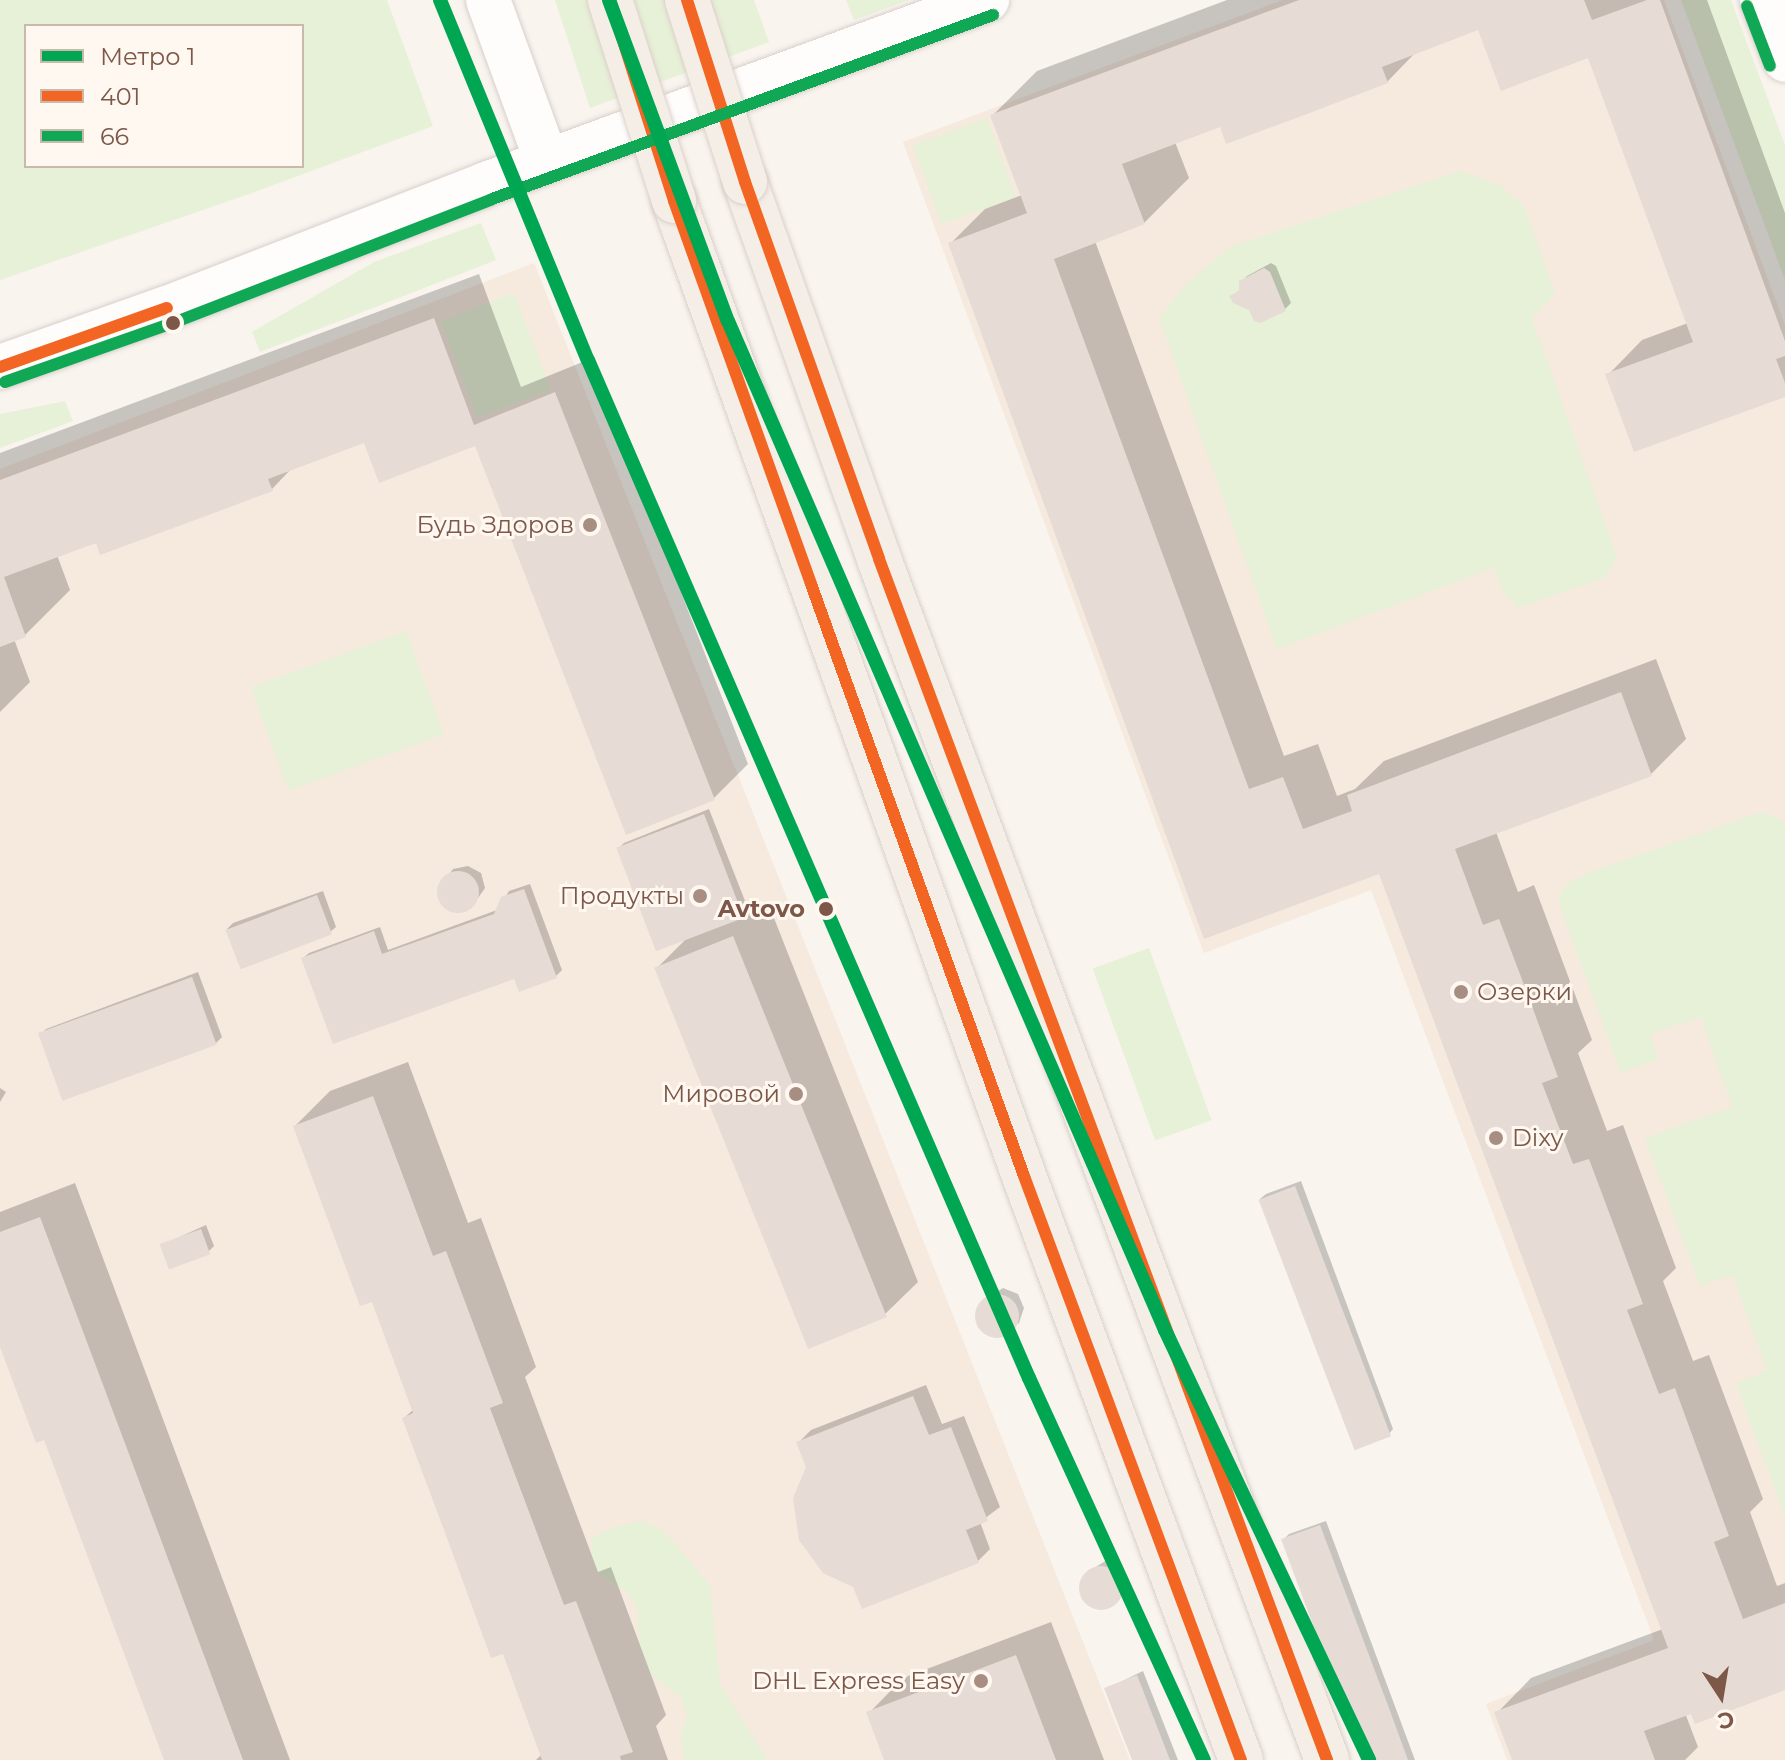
<!DOCTYPE html>
<html>
<head>
<meta charset="utf-8">
<style>
	body { margin:0 }
	#map { position:relative; width:1785px; height:1760px; overflow:hidden; background:#f9f4ee; font-family:Montserrat,sans-serif }
	div>[style] { position:absolute }
	[style*='--x'] { left:calc(var(--x)*1px); top:calc(var(--y)*1px); width:calc(var(--w)*1px); rotate:calc(var(--a)*1deg) }
	.residential>* { inset:0; background:#f6e9de }
	.green>* { inset:0; background:#e7f1d7; transform-origin:0 0 }
	.shadow>* { inset:0; background:#0003 }
	.building>* { inset:0; background:#e6dcd5; transform-origin:0 0 }
	.round { border-radius:50% }
	.roads { filter:drop-shadow(0 0 2px #d9cfca) drop-shadow(0 0 2px #d9cfca) }
	.minor>* { height:44px; margin:-22px; padding:0 22px; transform-origin:22px; border-radius:22px; background:#fefdfc }
	.major>* { height:44px; margin:-22px; padding:0 22px; transform-origin:22px; border-radius:22px; background:#f4eee6 }
	.bridges { filter:drop-shadow(0 0 2px #dbd0ca) drop-shadow(0 0 2px #dbd0ca) }
	.major-bridge>* { height:44px; margin:-22px; padding:0 22px; transform-origin:22px; border-radius:22px; background:#f4eee6 }
	.bus-1>* { height:12px; margin:-6px; padding:0 6px; transform-origin:6px; border-radius:6px; background:#f26522 }
	.bus-2>* { height:12px; margin:-6px; padding:0 6px; transform-origin:6px; border-radius:6px; background:#10a855 }
	.metro-1>* { height:14px; margin:-7px; padding:0 7px; transform-origin:7px; border-radius:7px; background:#00a651 }
	.dots>* { width:22px; height:22px; translate:-50% -50%; box-sizing:border-box; border:4px solid #fff8f1; border-radius:50% }
	span { translate:-50% -50%; white-space:nowrap; text-align:center; line-height:1.15; -webkit-text-stroke:6px #fff8f1; paint-order:stroke }
	.poi-label { font-size:24px; color:#7d5748 }
	.right { translate:-100% -50%; text-align:right }
	.left { translate:0 -50%; text-align:left }
	.stop-label { font-size:24px; color:#7d5748; font-weight:700 }
	.legend { position:absolute; left:24px; top:24px; width:280px; height:144px; box-sizing:border-box; background:#fff8f1; border:2px solid #cbb8ad; margin:0; padding:10px 14px; list-style:none; font-size:24px; color:#7d5748 }
	.legend li { display:flex; align-items:center; gap:16px; height:40px }
	.legend b { width:40px; border:2px solid #cbb8ad }
	.north { position:absolute; left:1681px; top:1656px; width:80px; height:80px; -webkit-text-stroke:6px #fff8f1; paint-order:stroke; rotate:168deg; font-size:22px; font-weight:700; line-height:32px; text-align:center; color:#7d5748 }
	.north::after { content:''; display:block; margin:auto; width:28px; height:36px; background:#7d5748; clip-path:polygon(50% 0,100% 100%,50% 72%,0 100%) }
</style>
</head>
<body>
<div id="map">
	<div class="residential">
		<div style="clip-path:polygon(1283px 0,1664px 0,1785px 325px,1785px 1760px,1507px 1760px,1486px 1704px,1654px 1640px,1371px 890px,1204px 953px,903px 142px)"></div>
		<div style="clip-path:polygon(534px 263px,1130px 1760px,0 1760px,0 469px)"></div>
	</div>
	<div class="green">
		<div style="clip-path:polygon(evenodd,0 0,387px 0,433px 126px,252px 193px,0 280px,0 0,26px 26px,302px 26px,302px 166px,26px 166px,26px 26px)"></div>
		<div style="clip-path:polygon(555px 0,754px 0,769px 42px,590px 108px)"></div>
		<div style="clip-path:polygon(846px 0,909px 0,854px 20px)"></div>
		<div style="clip-path:polygon(1681px 0,1731px 0,1785px 145px,1785px 280px)"></div>
		<div style="left:987px;top:118px;width:84px;height:79px;rotate:70deg"></div>
		<div style="clip-path:polygon(1461px 171px,1500px 186px,1524px 206px,1555px 293px,1532px 319px,1617px 557px,1606px 577px,1518px 608px,1504px 593px,1493px 568px,1277px 649px,1159px 318px,1187px 283px,1232px 246px)"></div>
		<div style="clip-path:polygon(481px 223px,496px 260px,260px 352px,252px 332px,374px 262px)"></div>
		<div style="left:514px;top:293px;width:103px;height:79px;rotate:69deg"></div>
		<div style="clip-path:polygon(65px 401px,73px 421px,0 448px,0 414px)"></div>
		<div style="left:406px;top:631px;width:110px;height:165px;rotate:70deg"></div>
		<div style="clip-path:polygon(1762px 812px,1782px 820px,1785px 829px,1785px 1517px,1736px 1383px,1767px 1371px,1733px 1275px,1700px 1286px,1645px 1138px,1732px 1107px,1701px 1017px,1650px 1034px,1658px 1059px,1621px 1073px,1558px 901px,1566px 884px,1595px 870px)"></div>
		<div style="left:1149px;top:948px;width:183px;height:60px;rotate:70deg"></div>
		<div style="clip-path:polygon(641px 1521px,663px 1530px,710px 1585px,720px 1684px,768px 1760px,684px 1760px,680px 1737px,687px 1718px,682px 1698px,650px 1674px,639px 1641px,637px 1609px,627px 1592px,598px 1574px,592px 1558px,591px 1538px,613px 1527px)"></div>
	</div>
	<div class="shadow">
		<div style="clip-path:polygon(1227px 0,1707px 0,1785px 213px,1785px 395px,1608px 375px,1642px 340px,1688px 323px,1589px 56px,1479px 28px,1417px 51px,1387px 82px,1221px 125px,1175px 142px,1189px 178px,1144px 223px,1095px 241px,1284px 756px,1318px 744px,1337px 796px,1355px 789px,1384px 761px,1656px 659px,1686px 739px,1651px 774px,1496px 832px,1518px 892px,1534px 885px,1592px 1040px,1578px 1053px,1607px 1131px,1623px 1125px,1676px 1268px,1663px 1281px,1693px 1361px,1709px 1355px,1763px 1499px,1750px 1512px,1777px 1586px,1785px 1583px,1785px 1688px,1685px 1713px,1698px 1747px,1685px 1760px,1514px 1760px,1497px 1713px,1531px 1678px,1663px 1629px,1380px 872px,1206px 937px,951px 243px,985px 209px,1022px 195px,992px 116px,1037px 71px)"></div>
		<div style="clip-path:polygon(1271px 263px,1276px 266px,1291px 303px,1285px 309px,1250px 309px,1232px 296px,1241px 289px,1241px 282px,1247px 276px)"></div>
		<div style="clip-path:polygon(479px 274px,521px 387px,590px 359px,748px 764px,714px 798px,476px 444px,365px 440px,293px 467px,272px 489px,57px 555px,70px 590px,25px 635px,14px 639px,30px 682px,0 712px,0 453px)"></div>
		<div style="clip-path:polygon(709px 809px,749px 911px,768px 903px,918px 1282px,883px 1316px,656px 969px,686px 939px,618px 849px,624px 843px)"></div>
		<div style="clip-path:polygon(468px 866px,481px 873px,485px 888px,471px 908px,456px 912px,442px 904px,439px 889px,453px 869px)"></div>
		<div style="clip-path:polygon(530px 884px,562px 970px,556px 976px,515px 976px,303px 958px,309px 953px,380px 927px,388px 950px,497px 910px,509px 891px)"></div>
		<div style="clip-path:polygon(323px 891px,336px 927px,330px 932px,227px 929px,233px 923px)"></div>
		<div style="clip-path:polygon(198px 972px,222px 1037px,216px 1043px,40px 1035px,46px 1029px)"></div>
		<div style="clip-path:polygon(408px 1062px,468px 1223px,481px 1218px,536px 1367px,525px 1377px,598px 1572px,611px 1567px,666px 1715px,656px 1726px,668px 1760px,536px 1760px,542px 1754px,504px 1651px,404px 1418px,414px 1409px,373px 1299px,295px 1126px,330px 1091px)"></div>
		<div style="clip-path:polygon(0 1088px,6px 1092px,0 1102px)"></div>
		<div style="clip-path:polygon(1301px 1181px,1393px 1429px,1388px 1435px,1260px 1199px,1266px 1194px)"></div>
		<div style="clip-path:polygon(75px 1183px,290px 1760px,166px 1760px,46px 1437px,0 1342px,0 1212px)"></div>
		<div style="clip-path:polygon(206px 1225px,214px 1246px,208px 1252px,162px 1245px)"></div>
		<div style="clip-path:polygon(1003px 1288px,1018px 1294px,1024px 1308px,1019px 1323px,997px 1336px,982px 1331px,976px 1316px,982px 1301px)"></div>
		<div style="clip-path:polygon(926px 1385px,942px 1424px,964px 1416px,1000px 1507px,980px 1522px,990px 1549px,978px 1561px,808px 1467px,799px 1442px,811px 1430px)"></div>
		<div style="clip-path:polygon(1326px 1521px,1415px 1760px,1365px 1760px,1283px 1540px,1289px 1534px)"></div>
		<div style="clip-path:polygon(1107px 1560px,1122px 1566px,1129px 1580px,1123px 1595px,1102px 1608px,1087px 1603px,1080px 1588px,1086px 1573px)"></div>
		<div style="clip-path:polygon(1051px 1622px,1104px 1760px,887px 1760px,869px 1713px,903px 1678px)"></div>
		<div style="clip-path:polygon(1143px 1671px,1178px 1760px,1134px 1760px,1106px 1689px)"></div>
	</div>
	<div class="building">
		<div style="clip-path:polygon(1299px 0,1584px 0,1592px 20px,1647px 0,1660px 0,1785px 341px,1785px 356px,1776px 359px,1785px 383px,1785px 397px,1634px 452px,1605px 374px,1693px 342px,1588px 58px,1501px 91px,1478px 30px,1382px 67px,1388px 83px,1307px 114px,1226px 144px,1220px 127px,1122px 164px,1145px 224px,1054px 259px,1249px 789px,1283px 777px,1303px 829px,1352px 811px,1347px 795px,1621px 692px,1652px 776px,1455px 849px,1483px 925px,1499px 919px,1529px 998px,1558px 1077px,1542px 1083px,1573px 1164px,1589px 1159px,1616px 1231px,1643px 1304px,1627px 1310px,1659px 1394px,1675px 1388px,1729px 1536px,1714px 1542px,1743px 1619px,1785px 1603px,1785px 1690px,1695px 1724px,1691px 1714px,1644px 1731px,1655px 1760px,1512px 1760px,1494px 1712px,1668px 1648px,1379px 874px,1204px 939px,948px 243px,1027px 213px,990px 115px)"></div>
		<div style="clip-path:polygon(1264px 268px,1270px 272px,1286px 311px,1260px 323px,1254px 321px,1249px 310px,1233px 303px,1229px 296px,1239px 291px,1239px 281px)"></div>
		<div style="clip-path:polygon(434px 318px,474px 425px,555px 392px,715px 800px,626px 835px,475px 446px,379px 483px,364px 443px,268px 479px,273px 491px,187px 523px,100px 555px,96px 543px,4px 577px,26px 637px,0 647px,0 480px)"></div>
		<div style="left:704px;top:814px;width:111px;height:94px;rotate:69deg"></div>
		<div class="round" style="left:437px;top:871px;width:42px;height:42px"></div>
		<div style="clip-path:polygon(524px 889px,557px 978px,519px 992px,514px 979px,333px 1044px,301px 958px,374px 931px,382px 954px,494px 914px,501px 897px)"></div>
		<div style="left:317px;top:895px;width:42px;height:98px;rotate:69deg"></div>
		<div style="left:733px;top:936px;width:411px;height:85px;rotate:68deg"></div>
		<div style="left:192px;top:977px;width:72px;height:164px;rotate:70deg"></div>
		<div style="clip-path:polygon(373px 1096px,433px 1256px,446px 1251px,503px 1403px,490px 1408px,564px 1605px,576px 1601px,633px 1752px,620px 1756px,621px 1760px,542px 1760px,503px 1654px,491px 1658px,447px 1538px,402px 1418px,413px 1413px,372px 1302px,360px 1306px,293px 1126px)"></div>
		<div style="left:1295px;top:1186px;width:268px;height:39px;rotate:69deg"></div>
		<div style="clip-path:polygon(40px 1217px,126px 1446px,243px 1760px,164px 1760px,44px 1440px,36px 1443px,0 1347px,0 1232px)"></div>
		<div style="left:201px;top:1229px;width:27px;height:44px;rotate:70deg"></div>
		<div class="round" style="left:975px;top:1294px;width:44px;height:44px"></div>
		<div style="clip-path:polygon(913px 1396px,929px 1435px,951px 1427px,988px 1521px,966px 1530px,979px 1563px,862px 1609px,853px 1587px,823px 1573px,799px 1540px,793px 1498px,806px 1467px,796px 1442px)"></div>
		<div style="clip-path:polygon(1320px 1525px,1390px 1711px,1408px 1760px,1363px 1760px,1281px 1539px)"></div>
		<div class="round" style="left:1079px;top:1566px;width:44px;height:44px"></div>
		<div style="clip-path:polygon(1016px 1655px,1056px 1760px,884px 1760px,866px 1712px)"></div>
		<div style="clip-path:polygon(1137px 1675px,1170px 1760px,1132px 1760px,1104px 1688px)"></div>
	</div>
	<div class="roads">
		<div class="minor">
			<div style="--x:488;--y:0;--w:172;--a:70"></div>
			<div style="--x:1762;--y:0;--w:64;--a:69"></div>
			<div style="--x:0;--y:367;--w:177;--a:-19.5"></div>
			<div style="--x:167;--y:308;--w:342;--a:-21.2"></div>
			<div style="--x:486;--y:184;--w:534;--a:-20.17"></div>
		</div>
		<div class="major">
			<div style="--x:745;--y:182;--w:400;--a:70.4"></div>
			<div style="--x:879;--y:559;--w:1282;--a:69.54"></div>
			<div style="--x:674;--y:201;--w:1036;--a:70.25"></div>
			<div style="--x:1024;--y:1176;--w:623;--a:69.62"></div>
		</div>
	</div>
	<div class="bridges">
		<div class="major-bridge">
			<div style="--x:610;--y:0;--w:211;--a:72.3"></div>
			<div style="--x:687;--y:0;--w:191;--a:72.3"></div>
		</div>
	</div>
	<div class="bus-1">
		<div style="--x:610;--y:0;--w:211;--a:72.3"></div>
		<div style="--x:674;--y:201;--w:407;--a:70.3"></div>
		<div style="--x:811;--y:584;--w:629;--a:70.21"></div>
		<div style="--x:1024;--y:1176;--w:623;--a:69.62"></div>
		<div style="--x:687;--y:0;--w:191;--a:72.3"></div>
		<div style="--x:745;--y:182;--w:400;--a:70.4"></div>
		<div style="--x:879;--y:559;--w:1282;--a:69.54"></div>
		<div style="--x:0;--y:367;--w:177;--a:-19.5"></div>
	</div>
	<div class="bus-2">
		<div style="--x:1747;--y:6;--w:64;--a:69"></div>
		<div style="--x:5;--y:382;--w:178;--a:-19.4"></div>
		<div style="--x:173;--y:323;--w:342;--a:-21.2"></div>
		<div style="--x:492;--y:199;--w:534;--a:-20.17"></div>
	</div>
	<div class="metro-1">
		<div style="--x:440;--y:0;--w:389;--a:67.7"></div>
		<div style="--x:588;--y:360;--w:1109;--a:66.58"></div>
		<div style="--x:1029;--y:1378;--w:420;--a:65.4"></div>
		<div style="--x:609;--y:0;--w:342;--a:69.7"></div>
		<div style="--x:728;--y:321;--w:1100;--a:66.58"></div>
		<div style="--x:1165;--y:1330;--w:476;--a:64.6"></div>
	</div>
	<div class="dots">
		<div style="left:173px;top:323px;background:#7d5748"></div>
		<div style="left:590px;top:525px;background:#a88e82"></div>
		<div style="left:700px;top:896px;background:#a88e82"></div>
		<div style="left:826px;top:909px;background:#7d5748"></div>
		<div style="left:1461px;top:992px;background:#a88e82"></div>
		<div style="left:796px;top:1094px;background:#a88e82"></div>
		<div style="left:1496px;top:1138px;background:#a88e82"></div>
		<div style="left:981px;top:1681px;background:#a88e82"></div>
	</div>
	<div class="poi-label">
		<span class="right" style="left:574px;top:525px">Будь Здоров</span>
		<span class="right" style="left:684px;top:896px">Продукты</span>
		<span class="left" style="left:1477px;top:992px">Озерки</span>
		<span class="right" style="left:780px;top:1094px">Мировой</span>
		<span class="left" style="left:1512px;top:1138px">Dixy</span>
		<span class="right" style="left:965px;top:1681px">DHL Express Easy</span>
	</div>
	<div class="stop-label">
		<span class="right" style="left:805px;top:909px">Avtovo</span>
	</div>
	<ul class="legend">
	<li><b style="height:10px;background:#00a651"></b>Метро 1</li>
	<li><b style="height:10px;background:#f26522"></b>401</li>
	<li><b style="height:10px;background:#10a855"></b>66</li>
	</ul>
	<div class="north">С</div>
</div>
</body>
</html>
